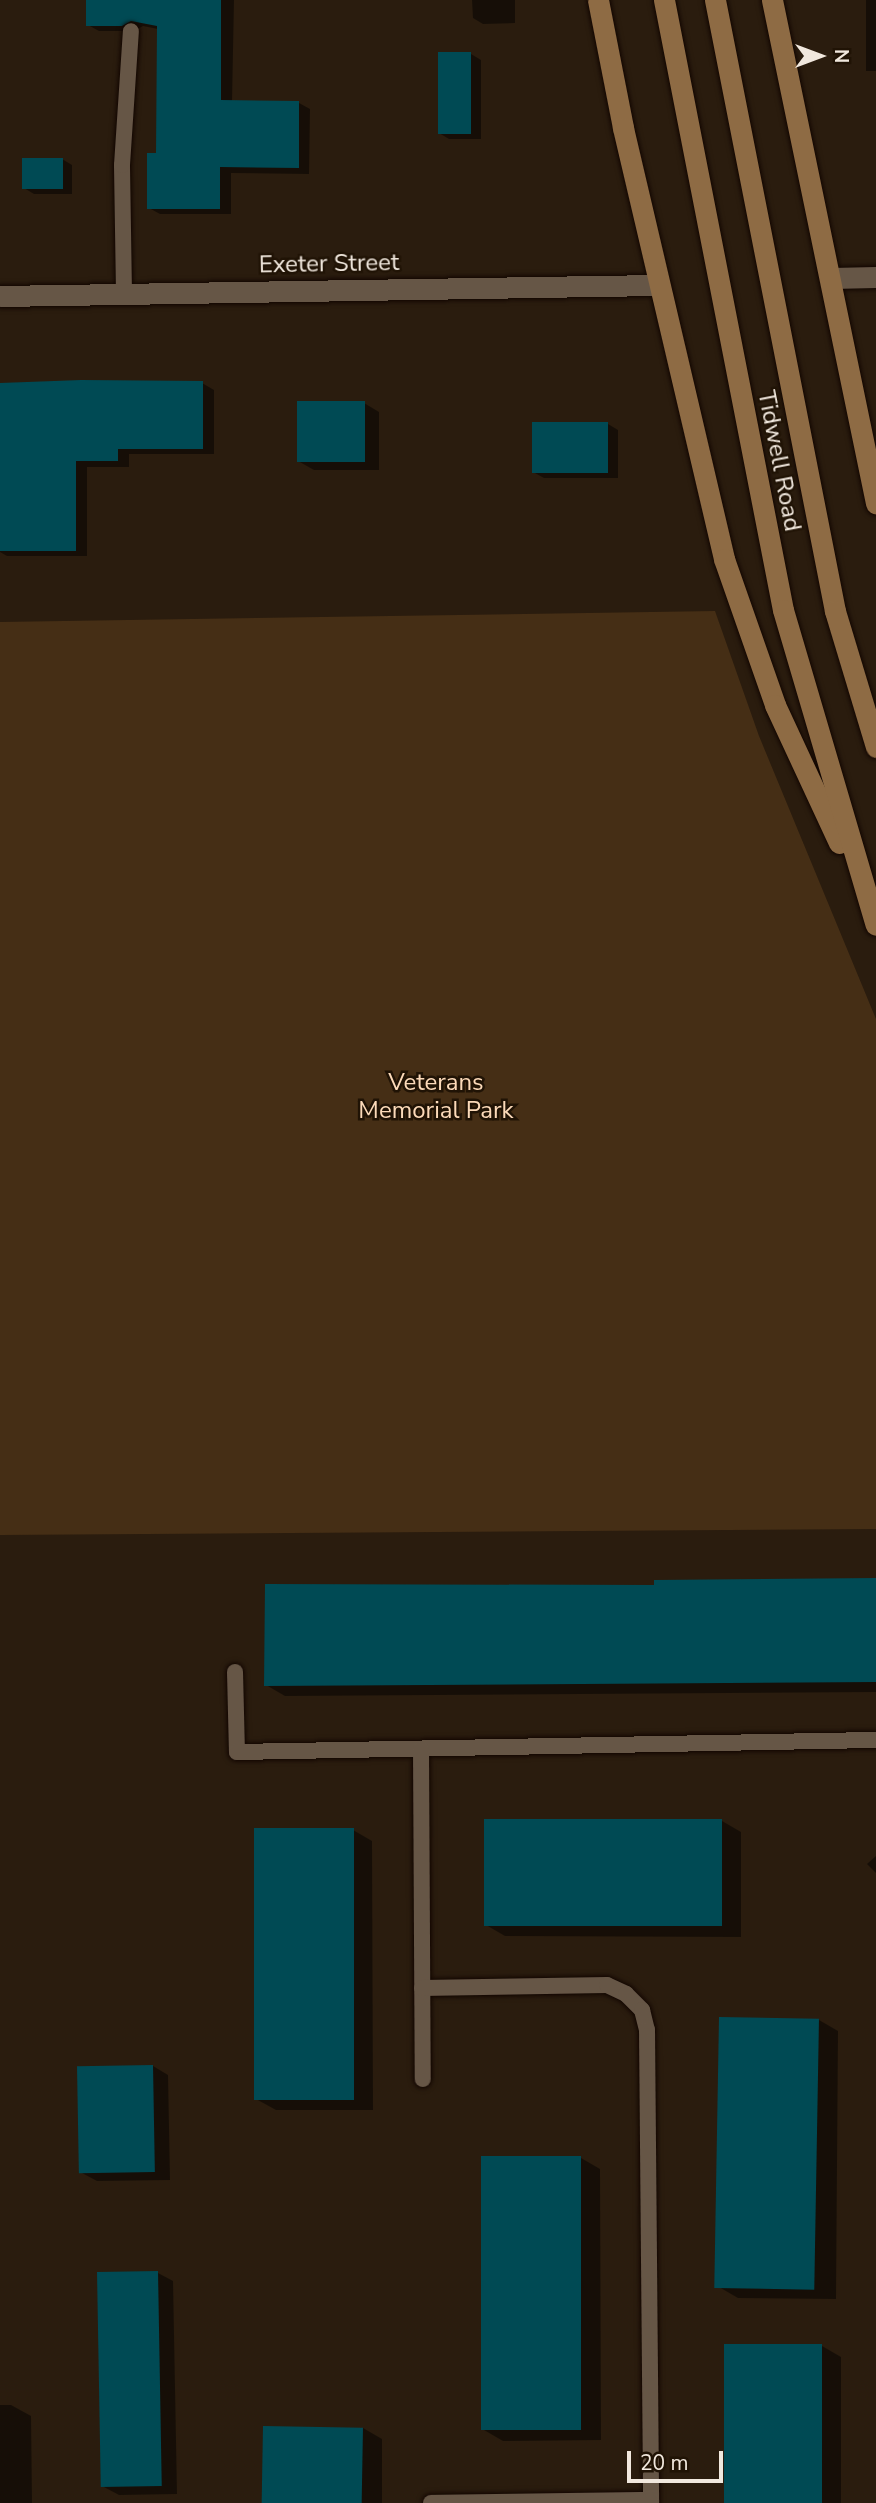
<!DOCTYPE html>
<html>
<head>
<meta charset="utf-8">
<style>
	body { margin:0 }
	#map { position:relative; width:876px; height:2503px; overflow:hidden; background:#2a1c0e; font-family:"Nunito Sans",sans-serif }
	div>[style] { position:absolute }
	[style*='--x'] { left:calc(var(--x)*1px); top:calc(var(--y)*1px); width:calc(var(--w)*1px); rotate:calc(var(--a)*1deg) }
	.green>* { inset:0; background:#452e15 }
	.shadow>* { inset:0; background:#0007; transform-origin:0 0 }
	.building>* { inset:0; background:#004a54; transform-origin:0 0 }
	.roads { filter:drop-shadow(0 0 2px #120600) drop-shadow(0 0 2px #120600) }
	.lane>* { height:16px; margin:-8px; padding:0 8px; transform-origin:8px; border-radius:8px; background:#665646 }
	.street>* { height:21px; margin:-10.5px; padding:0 10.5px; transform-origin:10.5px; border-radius:10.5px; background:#665646 }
	.secondary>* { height:21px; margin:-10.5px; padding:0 10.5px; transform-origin:10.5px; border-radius:10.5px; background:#8e6b44 }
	span { translate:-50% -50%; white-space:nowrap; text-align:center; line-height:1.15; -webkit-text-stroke:5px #201305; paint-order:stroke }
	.street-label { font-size:24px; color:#f1e8de }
	.park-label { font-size:24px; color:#fcdab9 }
	.north { position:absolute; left:785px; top:21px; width:70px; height:70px; -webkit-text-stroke:5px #201305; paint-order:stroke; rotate:90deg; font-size:19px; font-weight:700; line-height:28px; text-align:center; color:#f1e8de }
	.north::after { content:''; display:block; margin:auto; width:24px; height:32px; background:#f1e8de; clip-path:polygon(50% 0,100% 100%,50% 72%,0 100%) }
	.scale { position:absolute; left:627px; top:2451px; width:96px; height:32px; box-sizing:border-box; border:4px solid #f1e8de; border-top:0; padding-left:9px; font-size:21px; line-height:24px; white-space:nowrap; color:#f1e8de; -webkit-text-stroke:5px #201305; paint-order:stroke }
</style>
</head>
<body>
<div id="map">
	<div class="green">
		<div style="clip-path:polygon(715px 611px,759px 736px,876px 1019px,876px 1529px,0 1535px,0 622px)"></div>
	</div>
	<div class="shadow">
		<div style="clip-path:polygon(88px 0,234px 0,232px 102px,299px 103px,310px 109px,309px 174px,231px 173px,231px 214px,160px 214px,149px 208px,157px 154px,158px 29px,143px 26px,134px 31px,99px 31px,88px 25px)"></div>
		<div style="clip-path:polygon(472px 0,515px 0,515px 23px,483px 24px,473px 18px)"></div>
		<div style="left:866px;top:0;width:10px;height:71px"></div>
		<div style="clip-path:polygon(471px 54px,481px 60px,481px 139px,449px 139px,439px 133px)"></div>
		<div style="clip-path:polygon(62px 159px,72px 165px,72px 194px,34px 194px,24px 188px)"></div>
		<div style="clip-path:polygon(202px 383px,214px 390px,214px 454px,129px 454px,129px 467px,87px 467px,87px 556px,7px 556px,0 552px,0 385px)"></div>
		<div style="clip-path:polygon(364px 403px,379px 412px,379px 470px,314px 470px,298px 461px)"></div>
		<div style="clip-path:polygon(608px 424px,618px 430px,618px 478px,544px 478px,533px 472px)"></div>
		<div style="clip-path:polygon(876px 1580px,876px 1692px,285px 1696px,266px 1685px,656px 1586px)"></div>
		<div style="clip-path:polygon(722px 1821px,741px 1832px,741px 1937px,505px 1936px,486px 1925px)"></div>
		<div style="clip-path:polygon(353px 1830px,372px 1841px,373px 2110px,276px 2110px,256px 2099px)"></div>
		<div style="clip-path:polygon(876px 1856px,876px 1873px,867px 1864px)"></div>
		<div style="clip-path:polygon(819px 2020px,838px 2031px,836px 2299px,738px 2298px,719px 2287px)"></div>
		<div style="clip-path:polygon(153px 2066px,168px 2075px,170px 2180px,97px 2181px,82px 2173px)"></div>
		<div style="clip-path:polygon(581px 2158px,600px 2169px,601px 2440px,503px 2441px,484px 2430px)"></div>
		<div style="clip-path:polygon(158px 2273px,173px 2281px,177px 2494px,119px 2495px,104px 2487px)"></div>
		<div style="clip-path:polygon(822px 2346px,841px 2357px,841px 2503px,725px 2503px)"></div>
		<div style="clip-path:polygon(0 2405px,11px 2405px,31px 2416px,32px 2503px,0 2503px)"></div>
		<div style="clip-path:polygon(363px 2428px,382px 2439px,382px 2503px,265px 2503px)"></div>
	</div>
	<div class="building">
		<div style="clip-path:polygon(86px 0,221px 0,221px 100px,299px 101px,299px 168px,220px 167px,220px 209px,147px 209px,147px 153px,156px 153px,157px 26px,131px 21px,122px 26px,86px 26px)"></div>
		<div style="left:438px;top:52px;width:33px;height:82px"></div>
		<div style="left:22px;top:158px;width:41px;height:31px"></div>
		<div style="clip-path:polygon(81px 380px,203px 381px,203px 449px,118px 449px,118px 461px,76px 461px,76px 551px,0 551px,0 383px)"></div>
		<div style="left:297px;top:401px;width:68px;height:61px"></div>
		<div style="left:532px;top:422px;width:76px;height:51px"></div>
		<div style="clip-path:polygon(876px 1578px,876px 1682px,264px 1686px,265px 1584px,654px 1585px,654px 1580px)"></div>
		<div style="left:484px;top:1819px;width:238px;height:107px"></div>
		<div style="left:354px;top:1828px;width:272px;height:100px;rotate:90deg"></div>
		<div style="left:719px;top:2017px;width:100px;height:271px;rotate:1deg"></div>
		<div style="left:153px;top:2065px;width:107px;height:76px;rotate:89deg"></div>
		<div style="left:581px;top:2156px;width:274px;height:100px;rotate:90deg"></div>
		<div style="left:158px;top:2271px;width:215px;height:61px;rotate:89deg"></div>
		<div style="left:724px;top:2344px;width:98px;height:159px"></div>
		<div style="left:263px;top:2426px;width:100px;height:77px;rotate:1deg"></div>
	</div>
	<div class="roads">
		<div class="lane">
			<div style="--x:124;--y:293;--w:128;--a:-90.9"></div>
			<div style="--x:122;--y:165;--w:134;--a:-86.2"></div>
			<div style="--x:235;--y:1672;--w:80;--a:88.6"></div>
			<div style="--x:237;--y:1752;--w:639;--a:-1.08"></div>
			<div style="--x:421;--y:1749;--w:330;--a:89.7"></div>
			<div style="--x:422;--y:1988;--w:185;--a:-0.9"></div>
			<div style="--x:607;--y:1985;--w:21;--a:25"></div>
			<div style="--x:626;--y:1994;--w:23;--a:45"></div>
			<div style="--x:642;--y:2010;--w:21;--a:76"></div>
			<div style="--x:647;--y:2030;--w:473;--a:89.5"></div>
			<div style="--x:431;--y:2503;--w:220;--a:-0.8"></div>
		</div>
		<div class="street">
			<div style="--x:831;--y:278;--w:45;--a:-1.3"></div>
			<div style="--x:0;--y:296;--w:658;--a:-0.96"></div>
		</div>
		<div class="secondary">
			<div style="--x:598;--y:0;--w:130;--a:78.9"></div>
			<div style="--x:623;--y:128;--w:443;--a:76.8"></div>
			<div style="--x:724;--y:559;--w:155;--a:70.7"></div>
			<div style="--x:775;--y:705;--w:152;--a:65.1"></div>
			<div style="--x:664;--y:0;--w:621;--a:78.96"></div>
			<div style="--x:783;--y:610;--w:328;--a:73.6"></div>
			<div style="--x:715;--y:0;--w:623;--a:78.89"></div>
			<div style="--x:835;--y:611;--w:142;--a:73.2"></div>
			<div style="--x:772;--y:0;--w:514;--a:78.32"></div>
		</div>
	</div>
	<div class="street-label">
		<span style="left:329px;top:264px;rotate:-1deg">Exeter Street</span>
		<span style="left:779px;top:461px;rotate:79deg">Tidwell Road</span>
	</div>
	<div class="park-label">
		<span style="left:436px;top:1097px">Veterans<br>Memorial Park</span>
	</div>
	<div class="north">N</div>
	<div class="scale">20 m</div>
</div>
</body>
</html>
